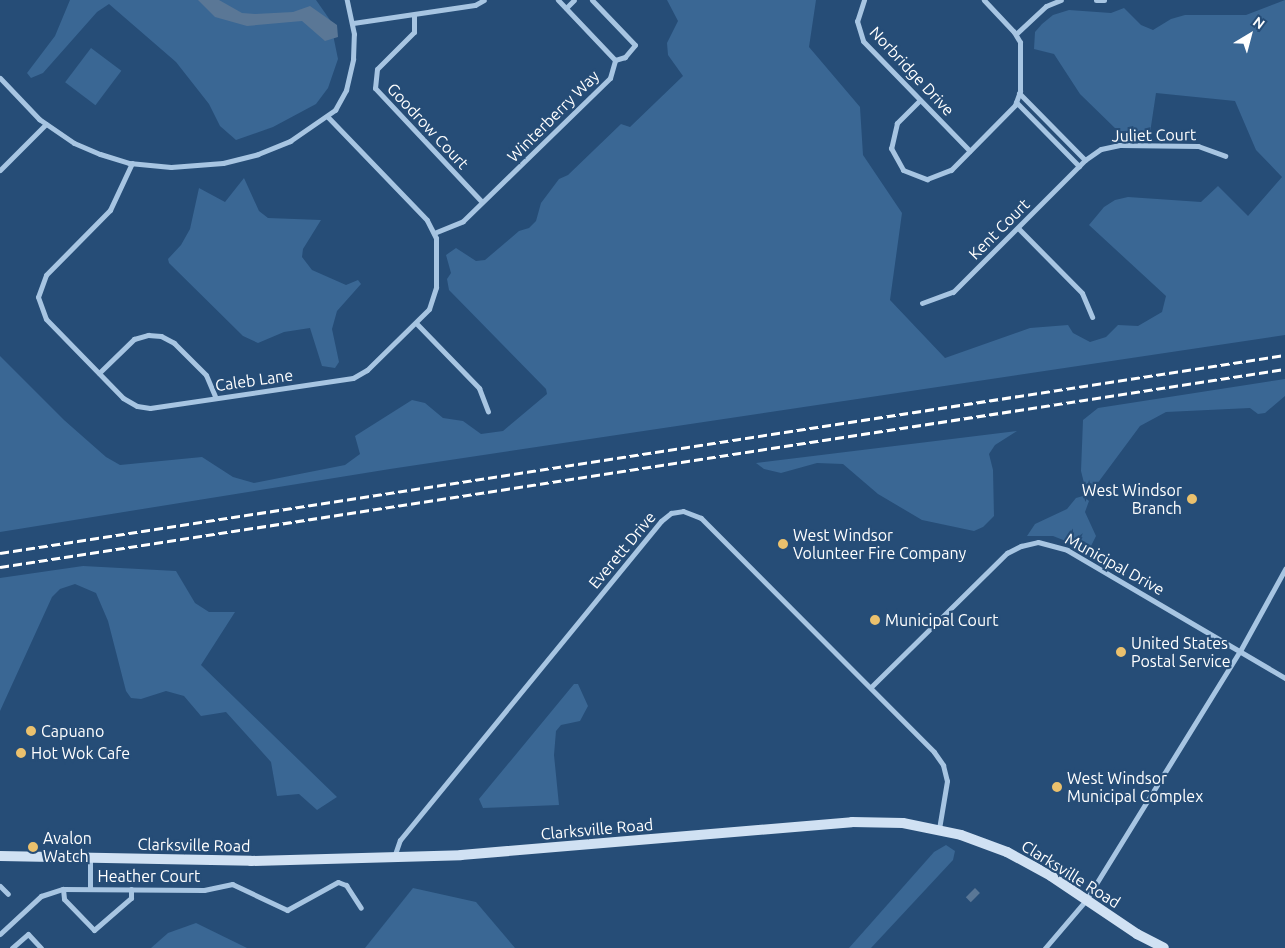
<!DOCTYPE html>
<html>
<head>
<meta charset="utf-8">
<style>
	body { margin:0 }
	#map { position:relative; width:1285px; height:948px; overflow:hidden; background:#264d77; font-family:Ubuntu,sans-serif }
	div>[style] { position:absolute }
	[style*='--x'] { left:calc(var(--x)*1px); top:calc(var(--y)*1px); width:calc(var(--w)*1px); rotate:calc(var(--a)*1deg) }
	.green>* { inset:0; background:#3a6794; transform-origin:0 0 }
	.water>* { inset:0; background:#5a7796; transform-origin:0 0 }
	.street>* { height:5px; margin:-2.5px; padding:0 2.5px; transform-origin:2.5px; border-radius:2.5px; background:#a7c5e2 }
	.secondary>* { height:10px; margin:-5px; padding:0 5px; transform-origin:5px; border-radius:5px; background:#d0e1f3 }
	.rail>* { height:2.5px; margin-top:-1.25px; transform-origin:0; background:repeating-linear-gradient(90deg,#fff 0 9px,transparent 0 13px) }
	.dots>* { width:14px; height:14px; translate:-50% -50%; box-sizing:border-box; border:2px solid #264d77; border-radius:50% }
	span { translate:-50% -50%; white-space:nowrap; text-align:center; line-height:1.15; -webkit-text-stroke:4.5px #264d77; paint-order:stroke }
	.street-label { font-size:16px; color:#fff }
	.poi-label { font-size:16px; color:#fff }
	.right { translate:-100% -50%; text-align:right }
	.left { translate:0 -50%; text-align:left }
	.north { position:absolute; left:1225px; top:10px; width:50px; height:50px; -webkit-text-stroke:4px #264d77; paint-order:stroke; rotate:37deg; font-size:14px; font-weight:700; line-height:20px; text-align:center; color:#fff }
	.north::after { content:''; display:block; margin:auto; width:18px; height:22px; background:#fff; clip-path:polygon(50% 0,100% 100%,50% 72%,0 100%) }
</style>
</head>
<body>
<div id="map">
	<div class="green">
		<div style="clip-path:polygon(70px 0,316px 0,330px 20px,338px 59px,328px 88px,316px 104px,273px 127px,236px 140px,220px 126px,209px 104px,176px 62px,109px 4px,97px 12px,43px 73px,31px 78px,27px 73px,55px 36px)"></div>
		<div style="clip-path:polygon(667px 0,816px 0,809px 47px,860px 107px,863px 155px,902px 213px,890px 300px,945px 358px,1030px 328px,1068px 325px,1073px 333px,1090px 342px,1106px 337px,1118px 325px,1138px 326px,1162px 312px,1166px 296px,1089px 225px,1104px 207px,1115px 200px,1128px 197px,1201px 202px,1218px 186px,1248px 216px,1282px 177px,1256px 150px,1235px 101px,1156px 93px,1150px 133px,1119px 132px,1080px 94px,1054px 54px,1034px 49px,1035px 32px,1042px 24px,1053px 15px,1069px 10px,1111px 13px,1124px 8px,1141px 25px,1153px 30px,1171px 19px,1185px 15px,1246px 15px,1285px 0,1285px 335px,390px 469px,0 532px,0 356px,64px 420px,106px 457px,120px 465px,202px 457px,233px 477px,254px 483px,345px 465px,360px 454px,355px 436px,412px 400px,425px 403px,443px 418px,463px 421px,481px 434px,503px 431px,547px 394px,546px 389px,449px 290px,447px 279px,451px 273px,446px 255px,456px 248px,476px 261px,485px 260px,519px 231px,529px 228px,536px 221px,541px 203px,559px 179px,568px 175px,621px 124px,630px 127px,683px 76px,668px 55px,667px 43px,678px 21px)"></div>
		<div style="left:91px;top:48px;width:38px;height:43px;rotate:37deg"></div>
		<div style="clip-path:polygon(244px 178px,259px 211px,268px 218px,321px 220px,303px 249px,302px 257px,312px 270px,346px 285px,358px 280px,361px 284px,337px 311px,332px 329px,339px 362px,335px 368px,322px 366px,310px 328px,284px 332px,258px 343px,243px 336px,169px 263px,168px 259px,181px 245px,190px 229px,199px 188px,225px 202px)"></div>
		<div style="clip-path:polygon(1285px 379px,1285px 396px,1265px 413px,1258px 414px,1250px 408px,1166px 412px,1140px 426px,1094px 488px,1084px 483px,1081px 471px,1083px 420px,1098px 408px)"></div>
		<div style="clip-path:polygon(1017px 431px,995px 445px,989px 454px,993px 470px,994px 516px,983px 527px,974px 531px,922px 520px,878px 494px,843px 464px,817px 463px,781px 473px,764px 469px,756px 463px)"></div>
		<div style="clip-path:polygon(1083px 496px,1089px 501px,1085px 512px,1096px 536px,1091px 546px,1081px 547px,1053px 536px,1027px 536px,1035px 524px,1067px 509px,1076px 498px)"></div>
		<div style="clip-path:polygon(83px 566px,176px 571px,195px 603px,209px 612px,235px 612px,201px 665px,337px 797px,317px 810px,299px 794px,277px 796px,271px 762px,226px 712px,201px 716px,184px 696px,166px 691px,141px 699px,131px 698px,126px 691px,108px 621px,96px 593px,75px 584px,60px 589px,52px 597px,0 711px,0 578px)"></div>
		<div style="clip-path:polygon(574px 684px,578px 684px,588px 706px,580px 721px,561px 725px,556px 731px,554px 755px,559px 805px,483px 808px,479px 799px)"></div>
		<div style="clip-path:polygon(946px 845px,955px 851px,953px 860px,871px 948px,849px 948px,934px 852px)"></div>
		<div style="clip-path:polygon(413px 888px,476px 902px,515px 948px,365px 948px)"></div>
		<div style="clip-path:polygon(196px 923px,247px 948px,151px 948px,168px 933px)"></div>
	</div>
	<div class="water">
		<div style="clip-path:polygon(198px 0,219px 0,242px 13px,255px 14px,293px 12px,310px 6px,337px 25px,338px 37px,325px 41px,302px 21px,247px 26px,215px 17px)"></div>
		<div style="left:975px;top:888px;width:7px;height:13px;rotate:45deg"></div>
	</div>
	<div class="street">
		<div style="--x:592;--y:0;--w:62;--a:46.3"></div>
		<div style="--x:635;--y:45;--w:16;--a:130"></div>
		<div style="--x:625;--y:57;--w:10;--a:163"></div>
		<div style="--x:864;--y:0;--w:22;--a:108"></div>
		<div style="--x:857;--y:21;--w:21;--a:73"></div>
		<div style="--x:863;--y:41;--w:153;--a:45.8"></div>
		<div style="--x:1096;--y:0;--w:8;--a:0"></div>
		<div style="--x:566;--y:8;--w:11;--a:-45"></div>
		<div style="--x:414;--y:15;--w:17;--a:90"></div>
		<div style="--x:414;--y:32;--w:52;--a:135"></div>
		<div style="--x:377;--y:69;--w:19;--a:96"></div>
		<div style="--x:375;--y:88;--w:156;--a:46.8"></div>
		<div style="--x:353;--y:23;--w:123;--a:-8.4"></div>
		<div style="--x:475;--y:5;--w:10;--a:-29"></div>
		<div style="--x:1016;--y:34;--w:41;--a:-43"></div>
		<div style="--x:1046;--y:6;--w:16;--a:-22"></div>
		<div style="--x:0;--y:78;--w:57;--a:46.4"></div>
		<div style="--x:39;--y:119;--w:42;--a:34.4"></div>
		<div style="--x:74;--y:143;--w:28;--a:23"></div>
		<div style="--x:100;--y:154;--w:30;--a:17"></div>
		<div style="--x:129;--y:163;--w:42;--a:5.4"></div>
		<div style="--x:171;--y:167;--w:52;--a:-4.4"></div>
		<div style="--x:223;--y:163;--w:36;--a:-14"></div>
		<div style="--x:258;--y:154;--w:35;--a:-22"></div>
		<div style="--x:290;--y:141;--w:55;--a:-34.6"></div>
		<div style="--x:335;--y:110;--w:23;--a:-61"></div>
		<div style="--x:346;--y:90;--w:32;--a:-77"></div>
		<div style="--x:353;--y:59;--w:25;--a:-88"></div>
		<div style="--x:354;--y:34;--w:35;--a:-102"></div>
		<div style="--x:1019;--y:93;--w:94;--a:45.4"></div>
		<div style="--x:920;--y:100;--w:33;--a:135"></div>
		<div style="--x:897;--y:123;--w:26;--a:103"></div>
		<div style="--x:891;--y:148;--w:25;--a:61"></div>
		<div style="--x:903;--y:170;--w:26;--a:21"></div>
		<div style="--x:927;--y:179;--w:26;--a:-21"></div>
		<div style="--x:951;--y:170;--w:91;--a:-45.4"></div>
		<div style="--x:1015;--y:105;--w:15;--a:-70"></div>
		<div style="--x:1020;--y:91;--w:49;--a:-90"></div>
		<div style="--x:1020;--y:42;--w:12;--a:-121"></div>
		<div style="--x:1014;--y:32;--w:44;--a:-133.2"></div>
		<div style="--x:1016;--y:102;--w:90;--a:45.5"></div>
		<div style="--x:132;--y:163;--w:52;--a:115.1"></div>
		<div style="--x:110;--y:210;--w:91;--a:134.6"></div>
		<div style="--x:46;--y:275;--w:23;--a:110"></div>
		<div style="--x:38;--y:297;--w:23;--a:70"></div>
		<div style="--x:46;--y:319;--w:110;--a:45.7"></div>
		<div style="--x:123;--y:398;--w:16;--a:30"></div>
		<div style="--x:137;--y:406;--w:13;--a:9"></div>
		<div style="--x:150;--y:408;--w:205;--a:-8.4"></div>
		<div style="--x:353;--y:378;--w:16;--a:-30"></div>
		<div style="--x:367;--y:370;--w:87;--a:-44.5"></div>
		<div style="--x:429;--y:309;--w:23;--a:-72"></div>
		<div style="--x:436;--y:287;--w:49;--a:-90"></div>
		<div style="--x:436;--y:238;--w:20;--a:-117"></div>
		<div style="--x:427;--y:220;--w:143;--a:-133.9"></div>
		<div style="--x:0;--y:170;--w:65;--a:-45"></div>
		<div style="--x:1018;--y:228;--w:91;--a:45.4"></div>
		<div style="--x:1082;--y:293;--w:26;--a:67"></div>
		<div style="--x:434;--y:233;--w:31;--a:-22"></div>
		<div style="--x:463;--y:221;--w:205;--a:-44.2"></div>
		<div style="--x:610;--y:78;--w:19;--a:-74"></div>
		<div style="--x:615;--y:60;--w:83;--a:-133.5"></div>
		<div style="--x:922;--y:303;--w:33;--a:-20"></div>
		<div style="--x:953;--y:292;--w:187;--a:-45"></div>
		<div style="--x:1085;--y:160;--w:19;--a:-35"></div>
		<div style="--x:1101;--y:149;--w:19;--a:-12"></div>
		<div style="--x:1120;--y:145;--w:78;--a:0.7"></div>
		<div style="--x:1198;--y:146;--w:29;--a:20"></div>
		<div style="--x:416;--y:323;--w:91;--a:45.9"></div>
		<div style="--x:479;--y:388;--w:25;--a:69"></div>
		<div style="--x:99;--y:373;--w:49;--a:-44.2"></div>
		<div style="--x:134;--y:339;--w:15;--a:-16"></div>
		<div style="--x:148;--y:335;--w:13;--a:4"></div>
		<div style="--x:161;--y:336;--w:15;--a:28"></div>
		<div style="--x:174;--y:343;--w:45;--a:45"></div>
		<div style="--x:206;--y:375;--w:25;--a:67"></div>
		<div style="--x:872;--y:686;--w:190;--a:-44.6"></div>
		<div style="--x:1007;--y:553;--w:16;--a:-27"></div>
		<div style="--x:1021;--y:546;--w:17;--a:-13"></div>
		<div style="--x:1038;--y:542;--w:30;--a:15"></div>
		<div style="--x:1067;--y:550;--w:253;--a:30.4"></div>
		<div style="--x:394;--y:857;--w:18;--a:-71"></div>
		<div style="--x:400;--y:840;--w:412;--a:-50.7"></div>
		<div style="--x:661;--y:521;--w:13;--a:-39"></div>
		<div style="--x:671;--y:513;--w:12;--a:-9"></div>
		<div style="--x:683;--y:511;--w:19;--a:21"></div>
		<div style="--x:701;--y:518;--w:330;--a:45.1"></div>
		<div style="--x:934;--y:752;--w:16;--a:55"></div>
		<div style="--x:943;--y:765;--w:16;--a:76"></div>
		<div style="--x:947;--y:781;--w:49;--a:99.5"></div>
		<div style="--x:0;--y:886;--w:11;--a:45"></div>
		<div style="--x:63;--y:889;--w:10;--a:84"></div>
		<div style="--x:64;--y:899;--w:43;--a:45.9"></div>
		<div style="--x:94;--y:930;--w:49;--a:-40.9"></div>
		<div style="--x:131;--y:898;--w:9;--a:-90"></div>
		<div style="--x:90;--y:889;--w:31;--a:-90"></div>
		<div style="--x:0;--y:934;--w:56;--a:-42.8"></div>
		<div style="--x:41;--y:896;--w:23;--a:-18"></div>
		<div style="--x:63;--y:889;--w:141;--a:0.4"></div>
		<div style="--x:204;--y:890;--w:29;--a:-12"></div>
		<div style="--x:232;--y:884;--w:61;--a:25.3"></div>
		<div style="--x:287;--y:910;--w:58;--a:-28.8"></div>
		<div style="--x:338;--y:882;--w:9;--a:21"></div>
		<div style="--x:346;--y:885;--w:27;--a:57"></div>
		<div style="--x:12;--y:948;--w:21;--a:-41"></div>
		<div style="--x:28;--y:934;--w:19;--a:47"></div>
		<div style="--x:1045;--y:948;--w:63;--a:-49.5"></div>
		<div style="--x:1086;--y:900;--w:293;--a:-58.3"></div>
		<div style="--x:1240;--y:651;--w:94;--a:-61.2"></div>
	</div>
	<div class="secondary">
		<div style="--x:0;--y:856;--w:251;--a:1.1"></div>
		<div style="--x:251;--y:861;--w:210;--a:-1.6"></div>
		<div style="--x:461;--y:855;--w:392;--a:-4.8"></div>
		<div style="--x:852;--y:822;--w:51;--a:1.1"></div>
		<div style="--x:903;--y:823;--w:59;--a:11.7"></div>
		<div style="--x:961;--y:835;--w:49;--a:20.3"></div>
		<div style="--x:1007;--y:852;--w:50;--a:28.6"></div>
		<div style="--x:1051;--y:876;--w:104;--a:34"></div>
		<div style="--x:1137;--y:934;--w:30;--a:27"></div>
	</div>
	<div class="rail">
		<div style="--x:0;--y:553;--w:1300;--a:-8.76"></div>
		<div style="--x:0;--y:567;--w:1300;--a:-8.76"></div>
	</div>
	<div class="dots">
		<div style="left:1192px;top:499px;background:#ebc16d"></div>
		<div style="left:783px;top:544px;background:#ebc16d"></div>
		<div style="left:875px;top:620px;background:#ebc16d"></div>
		<div style="left:1121px;top:652px;background:#ebc16d"></div>
		<div style="left:31px;top:731px;background:#ebc16d"></div>
		<div style="left:21px;top:753px;background:#ebc16d"></div>
		<div style="left:1057px;top:787px;background:#ebc16d"></div>
		<div style="left:33px;top:847px;background:#ebc16d"></div>
	</div>
	<div class="street-label">
		<span style="left:912px;top:71px;rotate:47deg">Norbridge Drive</span>
		<span style="left:553px;top:116px;rotate:-45deg">Winterberry Way</span>
		<span style="left:428px;top:126px;rotate:47deg">Goodrow Court</span>
		<span style="left:1154px;top:135px;rotate:-1deg">Juliet Court</span>
		<span style="left:999px;top:229px;rotate:-45deg">Kent Court</span>
		<span style="left:254px;top:380px;rotate:-8deg">Caleb Lane</span>
		<span style="left:622px;top:550px;rotate:-50deg">Everett Drive</span>
		<span style="left:1115px;top:564px;rotate:29deg">Municipal Drive</span>
		<span style="left:597px;top:829px;rotate:-5deg">Clarksville Road</span>
		<span style="left:194px;top:845px;rotate:1deg">Clarksville Road</span>
		<span style="left:1071px;top:874px;rotate:32deg">Clarksville Road</span>
		<span style="left:149px;top:876px">Heather Court</span>
	</div>
	<div class="poi-label">
		<span class="right" style="left:1182px;top:499px">West Windsor<br>Branch</span>
		<span class="left" style="left:793px;top:544px">West Windsor<br>Volunteer Fire Company</span>
		<span class="left" style="left:885px;top:620px">Municipal Court</span>
		<span class="left" style="left:1131px;top:652px">United States<br>Postal Service</span>
		<span class="left" style="left:41px;top:731px">Capuano</span>
		<span class="left" style="left:31px;top:753px">Hot Wok Cafe</span>
		<span class="left" style="left:1067px;top:787px">West Windsor<br>Municipal Complex</span>
		<span class="left" style="left:43px;top:847px">Avalon<br>Watch</span>
	</div>
	<div class="north">N</div>
</div>
</body>
</html>
